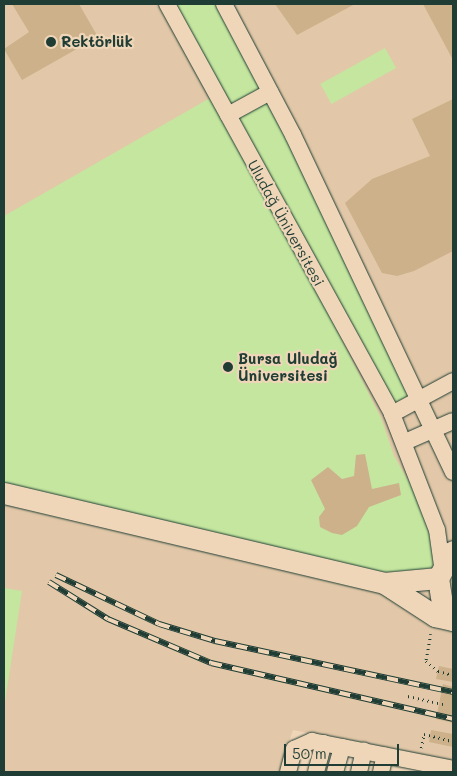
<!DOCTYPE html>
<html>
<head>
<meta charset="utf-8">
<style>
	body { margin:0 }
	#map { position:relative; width:457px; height:776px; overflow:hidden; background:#f0d6b8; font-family:Mali,sans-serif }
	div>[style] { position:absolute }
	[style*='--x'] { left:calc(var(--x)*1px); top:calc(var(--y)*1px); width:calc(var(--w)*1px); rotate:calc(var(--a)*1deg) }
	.built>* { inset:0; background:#e2c8a8 }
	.green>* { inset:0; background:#c4e69f; transform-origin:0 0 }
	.building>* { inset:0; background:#cdb18b }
	.path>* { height:2.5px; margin-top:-1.25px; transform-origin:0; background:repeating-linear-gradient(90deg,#1f3d34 0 1px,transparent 0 5px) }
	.roads { filter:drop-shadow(0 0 1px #1f3d34) drop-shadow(0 0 1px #1f3d34) }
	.minor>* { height:16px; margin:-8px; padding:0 8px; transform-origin:8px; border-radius:8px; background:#f0d6b8 }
	.major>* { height:21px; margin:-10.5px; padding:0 10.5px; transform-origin:10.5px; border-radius:10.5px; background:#f0d6b8 }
	.rail>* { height:5.5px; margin-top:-2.75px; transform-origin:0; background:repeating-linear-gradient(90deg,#f0d6b8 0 11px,#1f3d34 0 22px); box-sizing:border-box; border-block:1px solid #1f3d34 }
	.dots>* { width:14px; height:14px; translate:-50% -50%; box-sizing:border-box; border:2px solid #f0d6b8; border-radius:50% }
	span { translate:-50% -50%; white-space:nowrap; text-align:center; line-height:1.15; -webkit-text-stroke:4.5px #f0d6b8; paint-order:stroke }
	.poi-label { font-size:15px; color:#1f3d34; font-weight:700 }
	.left { translate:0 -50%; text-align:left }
	.street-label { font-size:15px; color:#1f3d34 }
	.frame { position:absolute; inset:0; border:5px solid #1f3d34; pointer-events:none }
	.scale { position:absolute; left:284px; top:744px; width:115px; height:22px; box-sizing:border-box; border:2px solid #1f3d34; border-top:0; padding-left:6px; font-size:15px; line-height:18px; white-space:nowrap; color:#1f3d34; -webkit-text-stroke:4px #f0d6b8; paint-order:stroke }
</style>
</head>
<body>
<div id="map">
	<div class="built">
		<div style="clip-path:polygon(4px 4px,453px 4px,453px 762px,293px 730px,279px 772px,4px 772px)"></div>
	</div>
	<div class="green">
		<div style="clip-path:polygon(167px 4px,224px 4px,417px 400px,393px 404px,259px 175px,381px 418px,394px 456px,437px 530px,442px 565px,417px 581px,4px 493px,4px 216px,217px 94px)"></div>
		<div style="left:385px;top:48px;width:23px;height:74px;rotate:61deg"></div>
		<div style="clip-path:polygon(4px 588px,22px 591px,4px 708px)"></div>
	</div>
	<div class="building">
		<div style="clip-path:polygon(12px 4px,79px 4px,98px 37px,22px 80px,4px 49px,29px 32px)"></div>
		<div style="clip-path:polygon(275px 4px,355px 4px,297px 35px)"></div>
		<div style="clip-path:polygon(423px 4px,453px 4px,453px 60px)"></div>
		<div style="clip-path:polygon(453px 99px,453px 251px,414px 271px,397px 276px,382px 273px,345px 203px,372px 179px,430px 156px,412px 119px)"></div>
		<div style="clip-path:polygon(365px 454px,372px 489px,399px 483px,401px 495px,369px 507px,357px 526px,342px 535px,332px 533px,320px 527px,319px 517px,325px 509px,311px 480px,328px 467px,342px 479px,354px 476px,356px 455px)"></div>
		<div style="clip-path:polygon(439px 666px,453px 669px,453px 682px,436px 679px)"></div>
		<div style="clip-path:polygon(443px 684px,453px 687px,453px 723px,436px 719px)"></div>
		<div style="clip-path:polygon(431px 730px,453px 734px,453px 747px,429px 742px)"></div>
	</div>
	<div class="path">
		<div style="--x:431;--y:634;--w:27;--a:100"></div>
		<div style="--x:426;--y:661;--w:16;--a:40"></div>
		<div style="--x:438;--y:671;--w:16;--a:15"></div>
		<div style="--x:408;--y:696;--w:36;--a:13"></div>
		<div style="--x:421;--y:748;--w:14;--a:-78"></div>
		<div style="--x:424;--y:734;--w:30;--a:14"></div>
	</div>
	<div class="roads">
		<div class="minor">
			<div style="--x:167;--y:4;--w:468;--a:61.2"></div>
			<div style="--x:392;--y:414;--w:124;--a:68.8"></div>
			<div style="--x:437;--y:530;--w:35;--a:82"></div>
			<div style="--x:224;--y:4;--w:148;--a:62.2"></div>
			<div style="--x:293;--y:135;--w:373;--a:64.6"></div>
			<div style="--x:228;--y:115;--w:48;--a:-28.7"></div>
			<div style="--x:392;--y:414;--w:69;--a:-28.4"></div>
			<div style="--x:405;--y:442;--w:52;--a:-23.6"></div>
			<div style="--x:288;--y:772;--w:24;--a:-75"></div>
			<div style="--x:294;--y:749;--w:20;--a:-24"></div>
			<div style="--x:312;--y:741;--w:144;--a:11.2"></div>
			<div style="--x:316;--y:772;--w:30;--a:-75"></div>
			<div style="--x:335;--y:772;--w:26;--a:-74"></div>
			<div style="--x:359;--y:772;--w:22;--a:-77"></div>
			<div style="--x:381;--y:772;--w:17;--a:-77"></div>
		</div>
		<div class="major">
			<div style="--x:4;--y:493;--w:391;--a:13.3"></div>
			<div style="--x:384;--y:583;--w:54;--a:-5.3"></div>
			<div style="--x:453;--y:551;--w:31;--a:119"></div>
			<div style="--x:438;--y:578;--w:30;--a:81"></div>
			<div style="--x:443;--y:608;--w:16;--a:50"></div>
			<div style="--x:384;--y:583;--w:61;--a:32.9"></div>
			<div style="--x:435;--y:616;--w:18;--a:13"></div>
		</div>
	</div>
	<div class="rail">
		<div style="--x:56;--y:575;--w:114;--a:25.4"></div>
		<div style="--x:159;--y:624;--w:59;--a:16.9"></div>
		<div style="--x:215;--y:641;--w:243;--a:12.1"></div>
		<div style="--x:49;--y:582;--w:70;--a:32.1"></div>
		<div style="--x:108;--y:619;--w:112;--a:23.1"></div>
		<div style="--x:211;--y:663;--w:248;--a:13"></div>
	</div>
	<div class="dots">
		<div style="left:51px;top:42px;background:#1f3d34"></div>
		<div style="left:228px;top:367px;background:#1f3d34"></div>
	</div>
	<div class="poi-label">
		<span class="left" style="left:61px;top:42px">Rektörlük</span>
		<span class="left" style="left:238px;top:367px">Bursa Uludağ<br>Üniversitesi</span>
	</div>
	<div class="street-label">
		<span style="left:286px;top:223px;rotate:61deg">Uludağ Üniversitesi</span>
	</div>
	<div class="frame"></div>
	<div class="scale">50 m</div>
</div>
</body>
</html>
